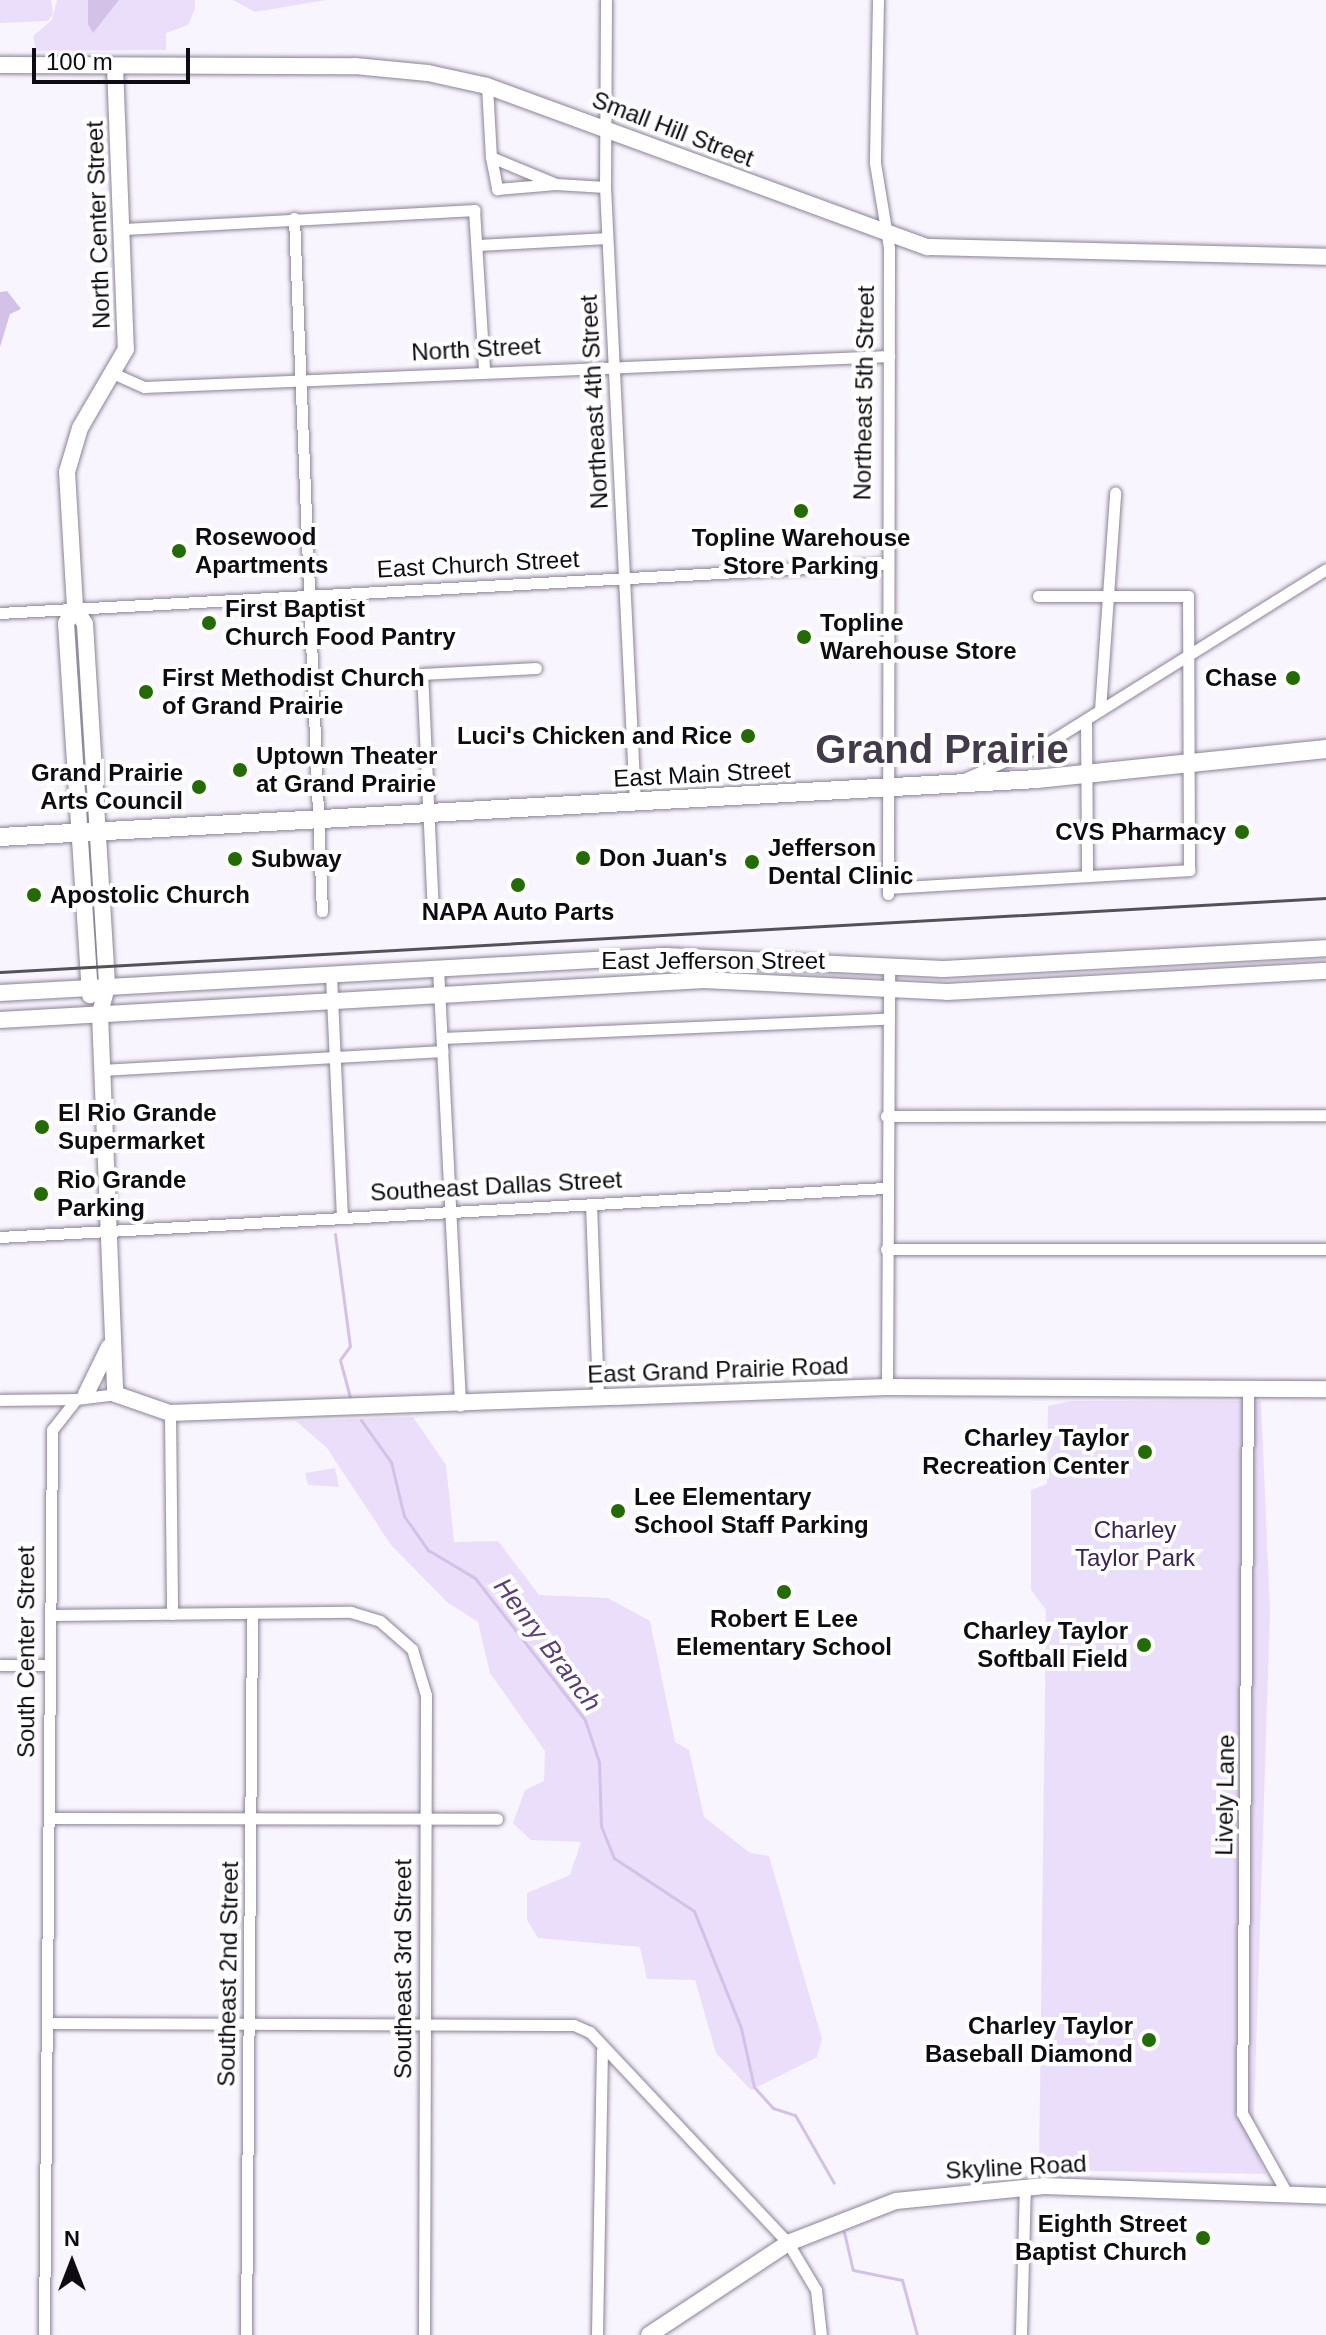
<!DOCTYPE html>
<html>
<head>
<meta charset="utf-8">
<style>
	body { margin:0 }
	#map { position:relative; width:1326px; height:2335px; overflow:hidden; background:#f9f5fe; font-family:Helvetica,sans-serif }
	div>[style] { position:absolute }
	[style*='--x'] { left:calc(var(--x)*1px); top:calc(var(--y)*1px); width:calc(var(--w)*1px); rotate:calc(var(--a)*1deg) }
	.green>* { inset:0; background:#ebdefa }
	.water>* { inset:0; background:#d3c1e8 }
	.stream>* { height:3px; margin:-1.5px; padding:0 1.5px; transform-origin:1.5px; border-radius:1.5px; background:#d3c1e8 }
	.roads { filter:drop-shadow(0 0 2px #8b8296) drop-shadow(0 0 2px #8b8296) }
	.street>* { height:11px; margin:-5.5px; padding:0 5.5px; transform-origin:5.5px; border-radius:5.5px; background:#fff }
	.secondary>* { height:16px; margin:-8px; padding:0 8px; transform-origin:8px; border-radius:8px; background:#fff }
	.primary>* { height:18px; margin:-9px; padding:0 9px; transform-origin:9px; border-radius:9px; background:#fff }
	.rail>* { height:3px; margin:-1.5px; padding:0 1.5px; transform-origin:1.5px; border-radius:1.5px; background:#545158 }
	.dots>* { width:22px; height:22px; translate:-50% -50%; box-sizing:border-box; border:4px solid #fff; border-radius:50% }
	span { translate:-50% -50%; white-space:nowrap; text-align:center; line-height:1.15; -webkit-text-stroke:8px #fff; paint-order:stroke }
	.street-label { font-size:24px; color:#0e0b12 }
	.poi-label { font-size:24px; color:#0e0b12; font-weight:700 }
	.left { translate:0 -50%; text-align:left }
	.right { translate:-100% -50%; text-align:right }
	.park-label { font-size:24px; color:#3c2353 }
	.water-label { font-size:26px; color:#5a4074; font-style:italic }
	.town-label { font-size:40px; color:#433b4c; font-weight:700 }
	.north { position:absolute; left:32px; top:2223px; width:80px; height:80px; -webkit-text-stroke:6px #fff; paint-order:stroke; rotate:0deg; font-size:22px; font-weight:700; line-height:32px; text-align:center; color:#0e0b12 }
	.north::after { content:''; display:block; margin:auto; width:28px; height:36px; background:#0e0b12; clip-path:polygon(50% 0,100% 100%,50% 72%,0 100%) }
	.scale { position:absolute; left:32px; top:48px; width:158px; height:36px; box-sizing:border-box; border:4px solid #0e0b12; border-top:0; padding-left:10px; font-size:24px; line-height:28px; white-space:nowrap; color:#0e0b12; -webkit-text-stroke:6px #fff; paint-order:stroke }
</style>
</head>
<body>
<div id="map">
	<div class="green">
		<div style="clip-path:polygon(0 0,51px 0,53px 14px,48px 21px,0 23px)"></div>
		<div style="clip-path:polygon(57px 0,195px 0,195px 9px,188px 25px,166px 33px,166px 50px,36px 51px,33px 36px,52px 20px)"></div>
		<div style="clip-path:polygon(233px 0,326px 0,255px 12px)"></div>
		<div style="clip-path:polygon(1071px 1401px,1261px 1401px,1270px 1612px,1253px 2144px,1266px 2174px,1039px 2170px,1046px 1610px,1031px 1590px,1031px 1490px,1047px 1484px,1048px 1406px)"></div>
		<div style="clip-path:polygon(413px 1417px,446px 1465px,454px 1542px,498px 1541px,539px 1595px,608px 1598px,650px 1621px,675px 1742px,689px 1750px,704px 1817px,750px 1853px,769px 1856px,822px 2039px,817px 2057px,751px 2090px,716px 2053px,695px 1980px,647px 1979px,640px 1947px,538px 1938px,527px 1920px,527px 1893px,570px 1875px,581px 1842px,531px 1840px,513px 1823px,525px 1790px,544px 1781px,545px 1751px,490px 1673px,478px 1622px,447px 1602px,391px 1545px,327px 1448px,296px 1421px)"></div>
		<div style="clip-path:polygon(335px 1468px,339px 1487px,308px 1485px,305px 1473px)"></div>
	</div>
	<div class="water">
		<div style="clip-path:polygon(88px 0,119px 0,93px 33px,88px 24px)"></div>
		<div style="clip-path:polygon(7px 291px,21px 309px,10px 314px,0 347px,0 292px)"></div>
	</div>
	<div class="stream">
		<div style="--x:335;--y:1234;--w:113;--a:82.4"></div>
		<div style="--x:350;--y:1346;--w:17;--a:126"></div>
		<div style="--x:340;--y:1360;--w:39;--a:75"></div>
		<div style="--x:361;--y:1420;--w:52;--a:54.5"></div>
		<div style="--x:391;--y:1462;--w:56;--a:76.5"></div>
		<div style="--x:404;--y:1516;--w:42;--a:54.8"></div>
		<div style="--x:428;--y:1550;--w:55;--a:30.8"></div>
		<div style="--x:475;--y:1578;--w:180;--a:52.2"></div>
		<div style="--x:585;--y:1720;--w:44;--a:71.6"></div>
		<div style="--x:599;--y:1762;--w:64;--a:88.2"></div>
		<div style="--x:601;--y:1826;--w:35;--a:68"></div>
		<div style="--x:614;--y:1858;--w:96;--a:33.5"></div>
		<div style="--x:694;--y:1911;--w:126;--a:68.1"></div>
		<div style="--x:741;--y:2028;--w:60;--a:77.6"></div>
		<div style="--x:754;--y:2087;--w:28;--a:48"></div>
		<div style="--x:773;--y:2108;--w:23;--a:18"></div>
		<div style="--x:795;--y:2115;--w:78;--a:60.2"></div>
		<div style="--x:844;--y:2232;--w:39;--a:77"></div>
		<div style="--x:853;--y:2270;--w:50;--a:11.5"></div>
		<div style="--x:902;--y:2280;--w:57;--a:74.7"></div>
	</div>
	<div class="roads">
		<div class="street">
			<div style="--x:606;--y:0;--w:187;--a:90.3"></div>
			<div style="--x:605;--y:187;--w:616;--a:87.21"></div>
			<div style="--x:878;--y:0;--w:163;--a:91.1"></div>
			<div style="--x:875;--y:163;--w:86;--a:80.6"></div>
			<div style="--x:889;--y:248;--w:646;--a:90.09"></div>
			<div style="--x:487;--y:86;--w:71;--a:86.8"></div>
			<div style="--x:491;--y:157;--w:70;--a:22.6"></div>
			<div style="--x:556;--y:184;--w:49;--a:3.5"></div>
			<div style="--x:491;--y:157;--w:33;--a:79"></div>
			<div style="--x:497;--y:189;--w:59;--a:-4.8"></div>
			<div style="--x:294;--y:218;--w:694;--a:87.69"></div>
			<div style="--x:125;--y:229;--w:350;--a:-3.1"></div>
			<div style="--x:474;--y:210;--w:160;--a:86.4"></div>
			<div style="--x:479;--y:245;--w:128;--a:-3.1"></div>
			<div style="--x:117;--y:375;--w:30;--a:24"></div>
			<div style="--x:144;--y:387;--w:746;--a:-2.38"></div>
			<div style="--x:0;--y:613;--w:884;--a:-3.18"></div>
			<div style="--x:1100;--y:710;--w:218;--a:-86"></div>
			<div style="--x:1086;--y:720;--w:156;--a:89.6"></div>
			<div style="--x:966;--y:778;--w:93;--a:-23.5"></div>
			<div style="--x:1051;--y:741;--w:324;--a:-32"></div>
			<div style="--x:888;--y:888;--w:302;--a:-3.4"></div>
			<div style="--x:1189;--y:870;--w:274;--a:-90.2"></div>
			<div style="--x:1188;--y:596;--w:150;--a:180"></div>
			<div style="--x:433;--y:913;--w:239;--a:-92.6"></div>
			<div style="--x:422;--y:674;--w:114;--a:-3"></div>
			<div style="--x:438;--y:968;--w:438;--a:87.1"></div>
			<div style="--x:331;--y:975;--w:241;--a:87.4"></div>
			<div style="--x:442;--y:1038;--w:443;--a:-2.5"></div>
			<div style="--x:102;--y:1070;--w:341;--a:-3.2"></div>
			<div style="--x:886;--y:1116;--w:440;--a:-0.1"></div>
			<div style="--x:591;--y:1204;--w:194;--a:87.9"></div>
			<div style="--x:0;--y:1237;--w:887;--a:-3.17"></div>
			<div style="--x:886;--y:1249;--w:440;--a:0"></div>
			<div style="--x:887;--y:1387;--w:422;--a:-89.7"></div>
			<div style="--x:1248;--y:1390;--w:723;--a:90.48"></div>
			<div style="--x:1242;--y:2113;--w:88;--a:60.8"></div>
			<div style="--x:0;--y:1400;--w:75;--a:-0.8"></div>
			<div style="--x:170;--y:1413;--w:201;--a:89.4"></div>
			<div style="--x:50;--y:1615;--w:301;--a:-0.6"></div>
			<div style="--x:351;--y:1612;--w:30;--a:17"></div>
			<div style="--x:380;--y:1621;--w:43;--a:41.2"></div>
			<div style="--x:412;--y:1649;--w:48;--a:73.1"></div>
			<div style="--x:426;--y:1695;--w:640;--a:90.18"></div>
			<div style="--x:0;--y:1665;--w:50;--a:0"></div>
			<div style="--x:49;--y:1818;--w:448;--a:0.1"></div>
			<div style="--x:47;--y:2023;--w:527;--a:0.22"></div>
			<div style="--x:574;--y:2025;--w:17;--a:24"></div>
			<div style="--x:590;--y:2032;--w:289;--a:46.8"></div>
			<div style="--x:788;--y:2243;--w:55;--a:59.2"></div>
			<div style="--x:816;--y:2290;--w:45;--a:83.7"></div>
			<div style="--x:44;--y:2335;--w:905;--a:-89.49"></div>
			<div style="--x:52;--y:1430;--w:39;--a:-52"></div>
			<div style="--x:76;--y:1399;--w:39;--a:-7"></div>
			<div style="--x:246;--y:2335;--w:722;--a:-89.52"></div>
			<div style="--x:597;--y:2335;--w:285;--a:-89"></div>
			<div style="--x:1021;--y:2335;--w:148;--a:-88.5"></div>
		</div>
		<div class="secondary">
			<div style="--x:0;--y:65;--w:355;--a:0.2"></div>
			<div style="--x:355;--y:66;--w:73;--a:5.5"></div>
			<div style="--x:428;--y:73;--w:60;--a:12.4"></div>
			<div style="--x:487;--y:86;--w:469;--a:20.1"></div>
			<div style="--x:928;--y:247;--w:398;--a:1.4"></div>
			<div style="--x:115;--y:66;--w:283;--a:87.8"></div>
			<div style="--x:126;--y:349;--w:91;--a:120.2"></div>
			<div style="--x:80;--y:428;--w:46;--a:106.5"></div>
			<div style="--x:67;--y:472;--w:136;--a:86.6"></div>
			<div style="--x:75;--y:608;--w:19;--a:58"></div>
			<div style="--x:85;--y:624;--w:364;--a:86.5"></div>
			<div style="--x:107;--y:987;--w:28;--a:105"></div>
			<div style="--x:100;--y:1014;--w:380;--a:87.7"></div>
			<div style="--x:115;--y:1394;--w:58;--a:19.1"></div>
			<div style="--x:170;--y:1413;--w:717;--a:-2.08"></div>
			<div style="--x:887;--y:1387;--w:439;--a:0.3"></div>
			<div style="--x:75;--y:608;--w:17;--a:121"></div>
			<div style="--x:66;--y:623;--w:373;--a:86.3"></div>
			<div style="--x:0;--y:993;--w:666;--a:-3.18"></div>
			<div style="--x:665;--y:956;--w:278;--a:2.7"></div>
			<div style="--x:943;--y:969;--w:384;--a:-3.1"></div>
			<div style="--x:0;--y:1020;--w:705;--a:-3.25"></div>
			<div style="--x:704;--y:980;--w:243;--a:2.8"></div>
			<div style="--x:947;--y:992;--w:380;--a:-3.2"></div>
			<div style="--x:86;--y:1394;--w:52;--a:-63.9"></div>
			<div style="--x:649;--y:2335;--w:167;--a:-33.5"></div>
			<div style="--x:788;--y:2243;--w:116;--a:-21.3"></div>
			<div style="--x:896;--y:2201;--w:149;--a:-5.8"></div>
			<div style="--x:1044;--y:2186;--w:282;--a:2"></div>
		</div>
		<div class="primary">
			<div style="--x:0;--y:837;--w:1038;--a:-3.2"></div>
			<div style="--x:1036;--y:779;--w:292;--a:-5.9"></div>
		</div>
	</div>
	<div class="rail">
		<div style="--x:0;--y:972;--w:1328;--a:-3.19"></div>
	</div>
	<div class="dots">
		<div style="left:801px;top:511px;background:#256b05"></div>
		<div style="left:179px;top:551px;background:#256b05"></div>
		<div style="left:209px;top:623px;background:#256b05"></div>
		<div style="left:804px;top:637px;background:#256b05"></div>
		<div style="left:1293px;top:678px;background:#256b05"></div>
		<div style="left:146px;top:692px;background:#256b05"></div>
		<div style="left:748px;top:736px;background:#256b05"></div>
		<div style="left:240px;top:770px;background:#256b05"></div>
		<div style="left:199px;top:787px;background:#256b05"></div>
		<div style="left:1242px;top:832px;background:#256b05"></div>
		<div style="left:583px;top:858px;background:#256b05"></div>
		<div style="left:235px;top:859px;background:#256b05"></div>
		<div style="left:752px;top:862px;background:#256b05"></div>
		<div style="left:518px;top:885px;background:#256b05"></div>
		<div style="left:34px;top:895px;background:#256b05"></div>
		<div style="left:42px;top:1127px;background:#256b05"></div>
		<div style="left:41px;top:1194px;background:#256b05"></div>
		<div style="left:1145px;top:1452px;background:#256b05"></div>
		<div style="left:618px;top:1511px;background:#256b05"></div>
		<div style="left:784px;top:1592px;background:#256b05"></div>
		<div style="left:1144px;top:1645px;background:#256b05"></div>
		<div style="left:1149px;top:2040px;background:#256b05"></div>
		<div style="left:1203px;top:2238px;background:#256b05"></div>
	</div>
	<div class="street-label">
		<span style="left:673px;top:129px;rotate:21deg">Small Hill Street</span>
		<span style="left:98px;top:225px;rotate:-92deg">North Center Street</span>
		<span style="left:476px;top:349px;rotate:-3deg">North Street</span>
		<span style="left:864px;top:393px;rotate:-89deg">Northeast 5th Street</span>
		<span style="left:594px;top:402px;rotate:-93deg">Northeast 4th Street</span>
		<span style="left:478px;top:564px;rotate:-3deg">East Church Street</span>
		<span style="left:702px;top:774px;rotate:-3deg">East Main Street</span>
		<span style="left:713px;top:961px">East Jefferson Street</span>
		<span style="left:496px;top:1186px;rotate:-3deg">Southeast Dallas Street</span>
		<span style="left:718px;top:1370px;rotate:-2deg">East Grand Prairie Road</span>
		<span style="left:26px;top:1652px;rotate:-90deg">South Center Street</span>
		<span style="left:1225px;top:1795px;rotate:-89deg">Lively Lane</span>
		<span style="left:403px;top:1969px;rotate:-90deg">Southeast 3rd Street</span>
		<span style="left:228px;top:1974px;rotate:-89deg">Southeast 2nd Street</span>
		<span style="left:1016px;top:2167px;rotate:-3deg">Skyline Road</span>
	</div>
	<div class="poi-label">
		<span class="left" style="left:195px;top:551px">Rosewood<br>Apartments</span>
		<span style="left:801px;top:552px">Topline Warehouse<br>Store Parking</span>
		<span class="left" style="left:225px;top:623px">First Baptist<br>Church Food Pantry</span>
		<span class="left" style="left:820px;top:637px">Topline<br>Warehouse Store</span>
		<span class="left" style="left:162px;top:692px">First Methodist Church<br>of Grand Prairie</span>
		<span class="right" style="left:1277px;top:678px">Chase</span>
		<span class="right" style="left:732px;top:736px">Luci's Chicken and Rice</span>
		<span class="left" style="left:256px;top:770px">Uptown Theater<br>at Grand Prairie</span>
		<span class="right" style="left:183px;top:787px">Grand Prairie<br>Arts Council</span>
		<span class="right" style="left:1226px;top:832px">CVS Pharmacy</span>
		<span class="left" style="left:768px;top:862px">Jefferson<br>Dental Clinic</span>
		<span class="left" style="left:599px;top:858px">Don Juan's</span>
		<span class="left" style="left:251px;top:859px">Subway</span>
		<span class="left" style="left:50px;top:895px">Apostolic Church</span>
		<span style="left:518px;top:912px">NAPA Auto Parts</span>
		<span class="left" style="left:58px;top:1127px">El Rio Grande<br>Supermarket</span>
		<span class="left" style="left:57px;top:1194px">Rio Grande<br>Parking</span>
		<span class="right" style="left:1129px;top:1452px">Charley Taylor<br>Recreation Center</span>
		<span class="left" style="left:634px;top:1511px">Lee Elementary<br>School Staff Parking</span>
		<span style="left:784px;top:1633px">Robert E Lee<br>Elementary School</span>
		<span class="right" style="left:1128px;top:1645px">Charley Taylor<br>Softball Field</span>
		<span class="right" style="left:1133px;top:2040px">Charley Taylor<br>Baseball Diamond</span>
		<span class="right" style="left:1187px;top:2238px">Eighth Street<br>Baptist Church</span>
	</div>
	<div class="park-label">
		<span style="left:1135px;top:1544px">Charley<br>Taylor Park</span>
	</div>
	<div class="water-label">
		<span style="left:547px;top:1645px;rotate:53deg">Henry Branch</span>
	</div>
	<div class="town-label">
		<span style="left:942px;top:749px">Grand Prairie</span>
	</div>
	<div class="north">N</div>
	<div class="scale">100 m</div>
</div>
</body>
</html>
